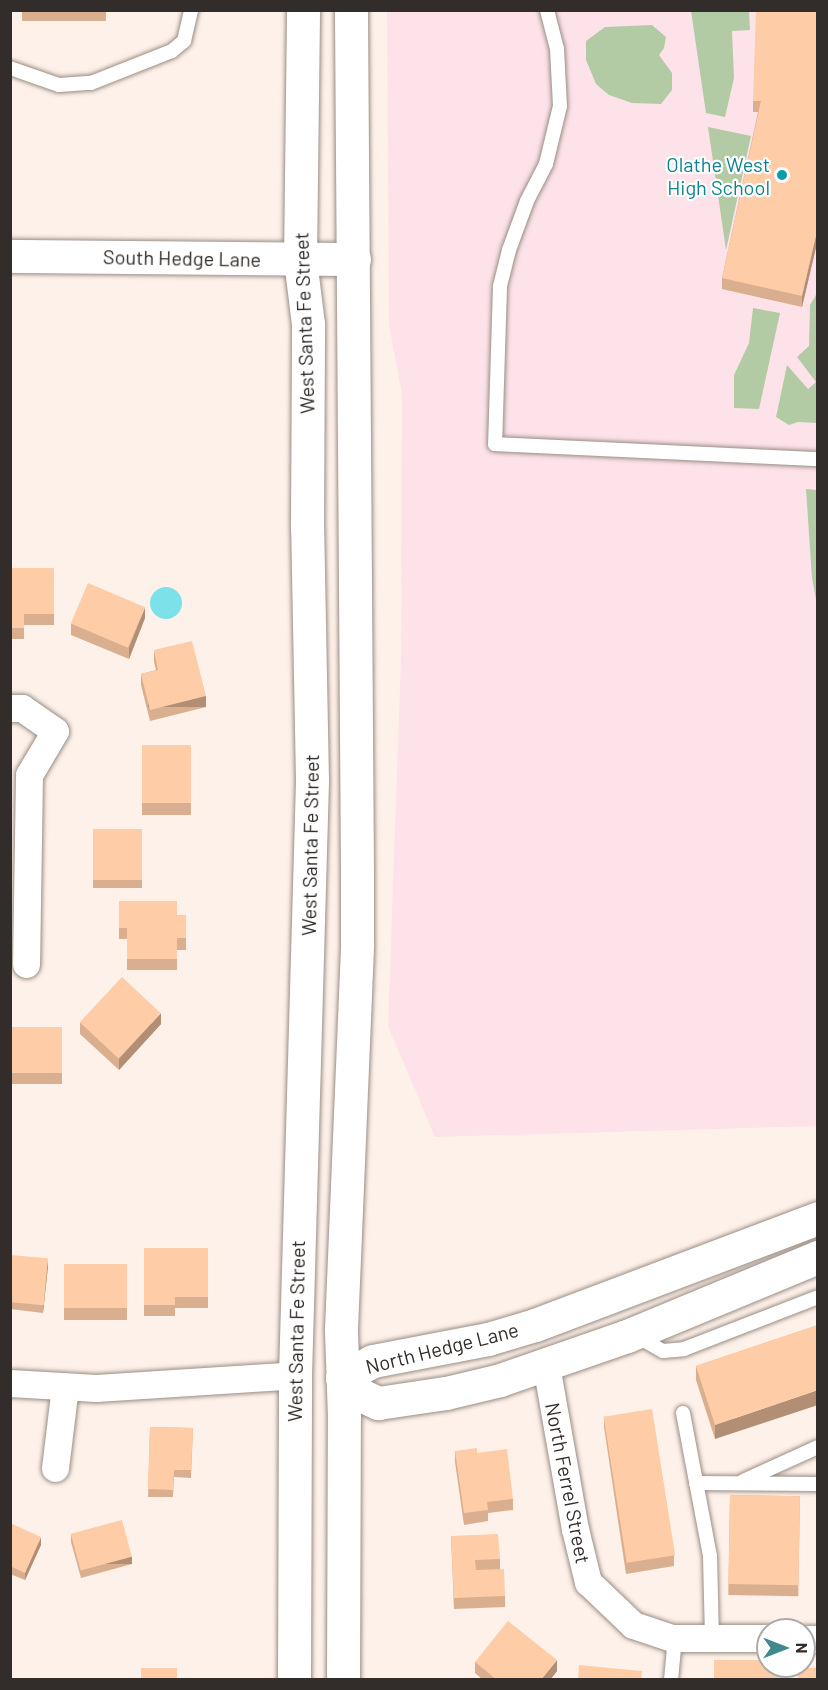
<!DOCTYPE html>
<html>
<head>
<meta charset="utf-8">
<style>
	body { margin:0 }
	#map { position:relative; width:828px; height:1690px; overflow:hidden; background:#fef1e9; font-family:Barlow,sans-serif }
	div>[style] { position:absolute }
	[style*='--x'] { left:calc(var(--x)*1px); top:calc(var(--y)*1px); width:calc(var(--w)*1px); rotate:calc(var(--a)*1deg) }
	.education>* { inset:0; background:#fde2e9 }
	.green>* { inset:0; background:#b3cba5 }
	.water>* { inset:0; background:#7de1e9 }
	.round { border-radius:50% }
	.roads { filter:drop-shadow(0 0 2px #998d85) drop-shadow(0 0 2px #998d85) }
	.service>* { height:14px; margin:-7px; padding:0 7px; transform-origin:7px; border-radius:7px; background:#fff }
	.minor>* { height:27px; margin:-13.5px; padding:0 13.5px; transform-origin:13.5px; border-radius:13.5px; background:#fff }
	.tertiary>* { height:33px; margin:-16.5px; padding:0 16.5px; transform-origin:16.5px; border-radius:16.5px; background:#fff }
	.wall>* { inset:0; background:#daaf8f; transform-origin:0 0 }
	.shaded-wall>* { inset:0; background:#b28f74; transform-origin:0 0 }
	.building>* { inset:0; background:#fecca6; transform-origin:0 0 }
	.dots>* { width:16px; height:16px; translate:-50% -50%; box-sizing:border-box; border:3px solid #fff; border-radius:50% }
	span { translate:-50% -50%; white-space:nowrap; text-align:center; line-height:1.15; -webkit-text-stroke:4.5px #fff; paint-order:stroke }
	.culture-label { font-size:20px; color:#0d838f }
	.right { translate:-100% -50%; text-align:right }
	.street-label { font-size:20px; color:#322d2a }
	.frame { position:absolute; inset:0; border:12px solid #322d2a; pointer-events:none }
	.north { position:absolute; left:756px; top:1618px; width:60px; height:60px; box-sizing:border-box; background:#fff; border:2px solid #adabaa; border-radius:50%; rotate:90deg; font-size:16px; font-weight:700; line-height:24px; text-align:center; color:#322d2a }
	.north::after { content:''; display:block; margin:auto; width:21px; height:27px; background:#41888f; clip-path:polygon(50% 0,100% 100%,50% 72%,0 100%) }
</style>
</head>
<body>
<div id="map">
	<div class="education">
		<div style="clip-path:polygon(387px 11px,817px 11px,817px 1126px,435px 1137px,388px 1026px,401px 658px,402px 432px,402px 395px,389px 324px)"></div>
	</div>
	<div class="green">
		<div style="clip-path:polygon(691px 11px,749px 11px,750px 30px,732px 31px,734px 78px,725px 117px,706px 113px)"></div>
		<div style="clip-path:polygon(652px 25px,666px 37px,664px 48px,659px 55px,672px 73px,672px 90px,661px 104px,632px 103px,609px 95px,596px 84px,586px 60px,586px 41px,605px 27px)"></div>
		<div style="clip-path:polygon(708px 127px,751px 136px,726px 250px)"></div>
		<div style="clip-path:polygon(817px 293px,817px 423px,798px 422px,789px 425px,776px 417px,787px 365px,808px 389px,816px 382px,797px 357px,809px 346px,810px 305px)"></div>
		<div style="clip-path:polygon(753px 308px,780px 313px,759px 409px,734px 408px,734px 375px,749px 343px)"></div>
		<div style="clip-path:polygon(806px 489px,817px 490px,817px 605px,812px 578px)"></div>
	</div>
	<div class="water">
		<div class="round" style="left:150px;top:587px;width:32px;height:32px"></div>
	</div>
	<div class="roads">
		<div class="service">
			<div style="--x:547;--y:10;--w:40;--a:75.6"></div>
			<div style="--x:557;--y:49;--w:57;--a:87"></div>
			<div style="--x:560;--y:106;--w:60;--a:103.6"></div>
			<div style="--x:546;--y:164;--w:42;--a:117.2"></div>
			<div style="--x:527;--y:201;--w:52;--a:110.2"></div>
			<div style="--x:509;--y:250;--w:38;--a:104"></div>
			<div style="--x:500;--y:287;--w:157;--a:91.8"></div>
			<div style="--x:495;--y:444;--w:323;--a:2.7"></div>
			<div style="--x:10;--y:68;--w:52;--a:19.1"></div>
			<div style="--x:59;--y:85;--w:32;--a:-4"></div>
			<div style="--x:91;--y:83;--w:87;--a:-21.6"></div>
			<div style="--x:172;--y:51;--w:16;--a:-40"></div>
			<div style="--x:184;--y:41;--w:32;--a:-77"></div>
			<div style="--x:635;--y:1335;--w:32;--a:30"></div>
			<div style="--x:663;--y:1351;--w:21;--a:-5"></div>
			<div style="--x:684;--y:1349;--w:144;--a:-21.2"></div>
			<div style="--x:683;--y:1413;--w:146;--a:79.3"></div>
			<div style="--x:710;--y:1556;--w:82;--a:88.6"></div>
			<div style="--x:743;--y:1481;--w:82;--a:-24.4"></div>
			<div style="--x:696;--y:1483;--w:122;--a:0.5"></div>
			<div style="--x:671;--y:1680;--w:42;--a:-84.6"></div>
		</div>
		<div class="minor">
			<div style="--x:10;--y:708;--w:12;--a:0"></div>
			<div style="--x:22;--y:708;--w:40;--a:34.9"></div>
			<div style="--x:55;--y:731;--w:51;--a:120.6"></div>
			<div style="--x:29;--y:775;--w:189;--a:90.9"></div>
			<div style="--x:546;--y:1365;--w:167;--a:80"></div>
			<div style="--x:575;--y:1529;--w:55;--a:76.2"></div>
			<div style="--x:588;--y:1582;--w:62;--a:43.7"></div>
			<div style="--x:633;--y:1625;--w:41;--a:18.4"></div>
			<div style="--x:672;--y:1638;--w:96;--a:0"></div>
			<div style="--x:10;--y:1383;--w:86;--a:3.3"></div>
			<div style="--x:96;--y:1388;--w:199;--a:-3.7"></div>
			<div style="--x:55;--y:1468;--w:82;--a:-83"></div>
			<div style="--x:804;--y:1639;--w:14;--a:0"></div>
		</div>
		<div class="tertiary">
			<div style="--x:10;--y:256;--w:344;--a:0.5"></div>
			<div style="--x:342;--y:1378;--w:28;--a:41"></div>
			<div style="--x:363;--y:1396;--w:17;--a:25"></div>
			<div style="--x:378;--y:1403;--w:69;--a:-8.4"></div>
			<div style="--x:446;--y:1393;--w:56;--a:-13.5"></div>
			<div style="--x:500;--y:1380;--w:134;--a:-19.1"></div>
			<div style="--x:627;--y:1336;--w:207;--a:-22.5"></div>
			<div style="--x:342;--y:1378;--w:35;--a:-29"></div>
			<div style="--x:373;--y:1361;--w:117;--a:-10.8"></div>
			<div style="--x:488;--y:1339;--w:49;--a:-16.6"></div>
			<div style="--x:535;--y:1325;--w:303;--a:-20.7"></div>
			<div style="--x:294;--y:1680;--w:305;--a:-89.8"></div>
			<div style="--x:295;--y:1375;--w:595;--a:-88.36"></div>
			<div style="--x:312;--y:780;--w:252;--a:-91.1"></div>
			<div style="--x:307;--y:528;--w:204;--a:-89.7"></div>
			<div style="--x:308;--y:324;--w:64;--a:-97.1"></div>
			<div style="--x:300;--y:260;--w:250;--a:-89.3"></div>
			<div style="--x:343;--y:1680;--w:263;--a:-89.8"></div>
			<div style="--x:344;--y:1417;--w:88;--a:-92"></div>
			<div style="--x:341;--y:1329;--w:385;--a:-87.6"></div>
			<div style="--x:357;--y:944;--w:71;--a:-90"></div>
			<div style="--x:357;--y:873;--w:863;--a:-90.4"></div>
		</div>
	</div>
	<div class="wall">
		<div style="left:22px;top:10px;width:84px;height:11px"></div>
		<div style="clip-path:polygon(818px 10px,818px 239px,802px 307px,722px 289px,722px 278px,758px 112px,753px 112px,753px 101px)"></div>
		<div style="clip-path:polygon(10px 568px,54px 568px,54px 625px,24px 625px,24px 639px,10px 639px)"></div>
		<div style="clip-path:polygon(145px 618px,129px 659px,71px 635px,71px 624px)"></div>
		<div style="clip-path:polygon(154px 650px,206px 707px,150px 721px,141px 685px,141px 674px,156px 670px,154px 662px)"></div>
		<div style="left:142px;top:745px;width:49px;height:70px"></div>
		<div style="left:93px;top:829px;width:49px;height:59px"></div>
		<div style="clip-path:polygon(119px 901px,177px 915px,186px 915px,186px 950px,177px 950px,177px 970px,127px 970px,127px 939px,119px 939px)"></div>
		<div style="clip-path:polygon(80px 1023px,161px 1024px,119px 1070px,80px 1034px)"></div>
		<div style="left:10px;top:1027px;width:52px;height:57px"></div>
		<div style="clip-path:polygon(144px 1248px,208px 1248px,208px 1308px,175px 1308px,175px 1316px,144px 1316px)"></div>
		<div style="clip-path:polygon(10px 1255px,48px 1266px,43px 1313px,10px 1309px)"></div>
		<div style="left:64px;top:1264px;width:63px;height:56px"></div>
		<div style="clip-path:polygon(818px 1325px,715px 1439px,696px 1380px,696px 1366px)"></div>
		<div style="clip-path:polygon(604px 1416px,674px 1555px,674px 1566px,626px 1574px,604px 1427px)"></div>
		<div style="clip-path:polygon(150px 1427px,193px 1428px,191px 1478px,174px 1477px,173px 1497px,148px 1497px)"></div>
		<div style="clip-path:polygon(455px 1451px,477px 1453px,513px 1499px,513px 1510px,488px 1513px,488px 1521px,464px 1525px,455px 1462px)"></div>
		<div style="left:730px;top:1495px;width:70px;height:100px;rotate:1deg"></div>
		<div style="clip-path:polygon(10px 1523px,41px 1545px,25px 1580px,10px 1574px)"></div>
		<div style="clip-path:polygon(71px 1534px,132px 1564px,81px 1578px,71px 1542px)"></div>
		<div style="clip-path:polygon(451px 1536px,500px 1559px,500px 1569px,505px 1596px,505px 1607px,454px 1609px)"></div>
		<div style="clip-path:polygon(475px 1662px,557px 1671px,550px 1680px,483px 1680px,475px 1673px)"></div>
	</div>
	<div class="shaded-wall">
		<div style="clip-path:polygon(818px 227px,818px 239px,802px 307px,802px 296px)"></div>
		<div style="clip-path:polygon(145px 607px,145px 618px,129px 659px,129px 648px)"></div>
		<div style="left:206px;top:696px;width:11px;height:58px;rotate:90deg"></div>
		<div style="clip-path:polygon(161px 1013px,161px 1024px,119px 1070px,119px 1059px)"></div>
		<div style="clip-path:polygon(48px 1258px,48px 1266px,43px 1313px,43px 1305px)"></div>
		<div style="clip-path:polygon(818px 1390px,818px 1405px,715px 1439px,715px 1425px)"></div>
		<div style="clip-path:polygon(41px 1537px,41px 1545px,25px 1580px,25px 1573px)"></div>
		<div style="left:132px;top:1557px;width:7px;height:53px;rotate:90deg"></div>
		<div style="clip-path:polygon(557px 1660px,557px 1671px,550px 1680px,541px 1680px)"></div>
	</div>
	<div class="building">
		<div style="clip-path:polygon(756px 10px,818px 10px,818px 227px,802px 296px,722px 278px,761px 101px,753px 101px)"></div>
		<div style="clip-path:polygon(10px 568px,54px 568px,54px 614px,24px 614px,24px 628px,10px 628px)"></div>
		<div style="left:88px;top:583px;width:62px;height:44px;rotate:23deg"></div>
		<div style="clip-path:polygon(192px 641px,206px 696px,150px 710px,141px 674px,158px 670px,154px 650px)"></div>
		<div style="left:142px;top:745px;width:49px;height:58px"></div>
		<div style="left:93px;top:829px;width:49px;height:51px"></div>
		<div style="clip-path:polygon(119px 901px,177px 901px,177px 915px,186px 915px,186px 938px,177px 938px,177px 959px,127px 959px,127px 928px,119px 928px)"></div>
		<div style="left:122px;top:977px;width:53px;height:62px;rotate:43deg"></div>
		<div style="left:10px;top:1027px;width:52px;height:46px"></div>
		<div style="clip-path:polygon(144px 1248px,208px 1248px,208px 1297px,175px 1297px,175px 1305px,144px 1305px)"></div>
		<div style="left:10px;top:1255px;width:38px;height:47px;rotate:5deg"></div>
		<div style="left:64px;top:1264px;width:63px;height:44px"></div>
		<div style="clip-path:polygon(818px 1325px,818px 1390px,715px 1425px,696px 1366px)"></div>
		<div style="left:652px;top:1409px;width:148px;height:49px;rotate:81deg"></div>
		<div style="clip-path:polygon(150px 1427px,193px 1428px,191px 1470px,174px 1470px,173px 1490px,148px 1489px)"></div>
		<div style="clip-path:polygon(477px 1448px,477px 1453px,507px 1449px,513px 1499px,487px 1502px,488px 1510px,464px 1513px,455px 1451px)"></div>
		<div style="left:730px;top:1495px;width:70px;height:89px;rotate:1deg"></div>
		<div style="left:817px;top:1519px;width:1px;height:63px"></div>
		<div style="left:122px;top:1520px;width:38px;height:53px;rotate:75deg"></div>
		<div style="clip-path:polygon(10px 1523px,41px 1537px,25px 1573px,10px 1566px)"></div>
		<div style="clip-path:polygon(498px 1534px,500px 1559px,475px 1560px,476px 1570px,504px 1569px,505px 1596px,454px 1598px,451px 1536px)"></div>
		<div style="clip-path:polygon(508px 1621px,557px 1660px,541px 1680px,497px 1680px,475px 1662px)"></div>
		<div style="clip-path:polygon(714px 1660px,768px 1660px,768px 1666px,783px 1666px,783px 1680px,714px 1680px)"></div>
		<div style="clip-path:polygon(579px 1665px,642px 1671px,641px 1680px,578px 1680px)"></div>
		<div style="left:141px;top:1668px;width:36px;height:12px"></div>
		<div style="left:798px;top:1668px;width:20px;height:12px"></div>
	</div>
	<div class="dots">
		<div style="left:782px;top:175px;background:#0f9aa8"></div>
	</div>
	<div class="culture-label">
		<span class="right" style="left:770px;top:176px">Olathe West<br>High School</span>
	</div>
	<div class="street-label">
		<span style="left:182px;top:258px;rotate:1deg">South Hedge Lane</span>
		<span style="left:304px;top:323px;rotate:-92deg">West Santa Fe Street</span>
		<span style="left:310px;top:845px;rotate:-89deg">West Santa Fe Street</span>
		<span style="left:296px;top:1331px;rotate:-89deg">West Santa Fe Street</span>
		<span style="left:442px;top:1348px;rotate:-14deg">North Hedge Lane</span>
		<span style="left:568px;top:1483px;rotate:79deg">North Ferrel Street</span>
	</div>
	<div class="frame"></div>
	<div class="north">N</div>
</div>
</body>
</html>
